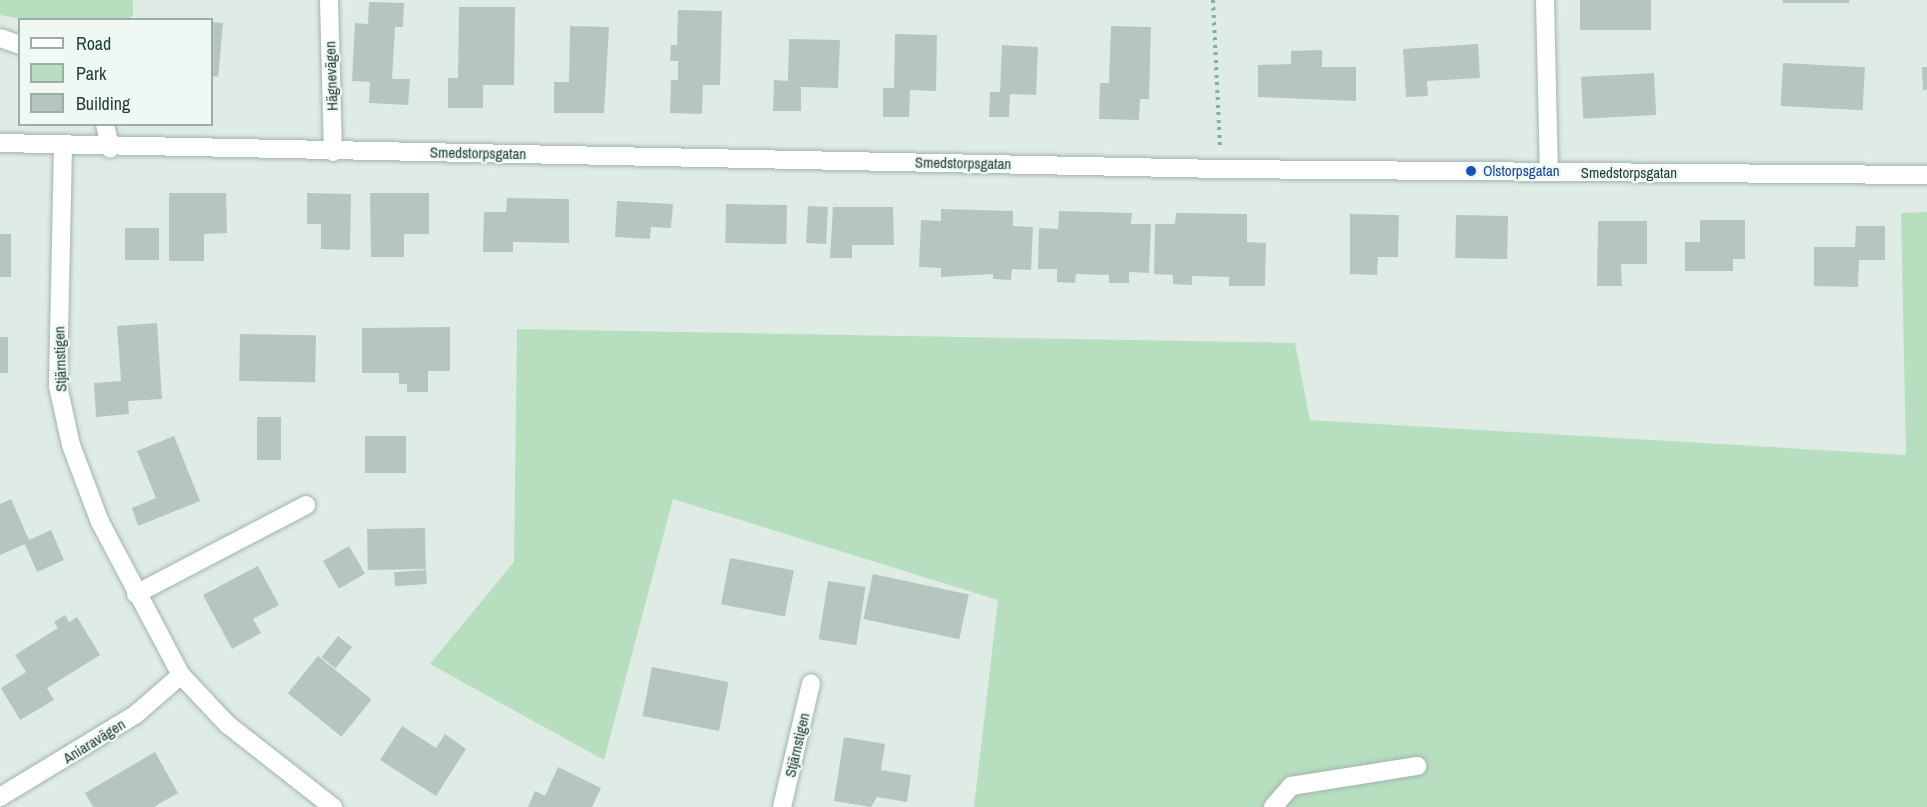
<!DOCTYPE html>
<html>
<head>
<meta charset="utf-8">
<style>
	body { margin:0 }
	#map { position:relative; width:1927px; height:807px; overflow:hidden; background:#dfece6; font-family:"Archivo Narrow",sans-serif }
	div>[style] { position:absolute }
	[style*='--x'] { left:calc(var(--x)*1px); top:calc(var(--y)*1px); width:calc(var(--w)*1px); rotate:calc(var(--a)*1deg) }
	.green>* { inset:0; background:#b7debf }
	.building>* { inset:0; background:#b5c6be; transform-origin:0 0 }
	.path>* { height:4px; margin-top:-2px; transform-origin:0; background:repeating-linear-gradient(90deg,#7eb19e 0 3px,transparent 0 7.5px) }
	.roads { filter:drop-shadow(0 0 2px #a2b4ad) drop-shadow(0 0 2px #a2b4ad) }
	.minor>* { height:18px; margin:-9px; padding:0 9px; transform-origin:9px; border-radius:9px; background:#fff }
	.dots>* { width:16px; height:16px; translate:-50% -50%; box-sizing:border-box; border:3px solid #f0f8f4; border-radius:50% }
	span { translate:-50% -50%; white-space:nowrap; text-align:center; line-height:1.15; -webkit-text-stroke:4.5px #f0f8f4; paint-order:stroke }
	.street-label { font-size:15px; color:#1f3d33 }
	.transit-label { font-size:15px; color:#164399 }
	.left { translate:0 -50%; text-align:left }
	.legend { position:absolute; left:18px; top:18px; width:195px; height:108px; box-sizing:border-box; background:#f0f8f4; border:2px solid #9cada7; margin:0; padding:8px 10px; list-style:none; font-size:18px; color:#1f3d33 }
	.legend li { display:flex; align-items:center; gap:12px; height:30px }
	.legend b { width:30px; border:2px solid #9cada7 }
</style>
</head>
<body>
<div id="map">
	<div class="green">
		<div style="clip-path:polygon(0 0,133px 0,133px 15px,128px 20px,22px 19px,0 15px)"></div>
		<div style="clip-path:polygon(1927px 212px,1927px 807px,974px 807px,998px 600px,673px 499px,604px 760px,430px 664px,514px 562px,517px 329px,1295px 343px,1310px 420px,1906px 455px,1901px 213px)"></div>
	</div>
	<div class="building">
		<div style="left:1580px;top:0;width:71px;height:30px"></div>
		<div style="left:1783px;top:0;width:66px;height:3px"></div>
		<div style="clip-path:polygon(369px 2px,404px 3px,403px 27px,395px 27px,392px 79px,410px 79px,408px 105px,369px 103px,370px 82px,352px 81px,355px 23px,368px 24px)"></div>
		<div style="clip-path:polygon(459px 7px,515px 7px,514px 85px,483px 85px,483px 108px,448px 108px,448px 78px,458px 78px)"></div>
		<div style="clip-path:polygon(678px 10px,722px 11px,720px 85px,703px 85px,702px 114px,670px 113px,671px 80px,678px 80px,678px 61px,670px 61px,671px 45px,677px 45px)"></div>
		<div style="left:212px;top:22px;width:11px;height:54px;rotate:5deg"></div>
		<div style="clip-path:polygon(570px 26px,609px 27px,604px 113px,554px 113px,554px 82px,569px 82px)"></div>
		<div style="clip-path:polygon(1111px 26px,1151px 27px,1149px 99px,1140px 99px,1139px 120px,1099px 119px,1100px 83px,1109px 83px)"></div>
		<div style="clip-path:polygon(895px 34px,937px 35px,936px 91px,910px 90px,909px 117px,883px 117px,883px 88px,894px 88px)"></div>
		<div style="clip-path:polygon(789px 39px,840px 40px,838px 88px,801px 87px,801px 111px,773px 111px,774px 80px,788px 81px)"></div>
		<div style="clip-path:polygon(1478px 44px,1480px 78px,1427px 81px,1428px 96px,1406px 97px,1403px 49px)"></div>
		<div style="clip-path:polygon(1002px 45px,1038px 47px,1036px 95px,1010px 94px,1009px 117px,989px 117px,990px 92px,1000px 92px)"></div>
		<div style="clip-path:polygon(1322px 50px,1322px 67px,1356px 67px,1356px 101px,1258px 97px,1258px 65px,1291px 64px,1291px 51px)"></div>
		<div style="left:1783px;top:63px;width:82px;height:43px;rotate:3deg"></div>
		<div style="clip-path:polygon(1922px 67px,1927px 67px,1927px 90px,1923px 90px)"></div>
		<div style="left:1654px;top:73px;width:42px;height:73px;rotate:87deg"></div>
		<div style="clip-path:polygon(169px 193px,226px 193px,227px 233px,204px 234px,204px 261px,169px 261px)"></div>
		<div style="clip-path:polygon(307px 193px,351px 194px,350px 250px,321px 249px,321px 224px,307px 224px)"></div>
		<div style="clip-path:polygon(370px 193px,429px 193px,429px 234px,404px 234px,404px 257px,371px 257px)"></div>
		<div style="clip-path:polygon(507px 198px,569px 199px,569px 243px,513px 242px,513px 252px,483px 252px,484px 212px,506px 212px)"></div>
		<div style="clip-path:polygon(617px 201px,673px 204px,671px 228px,651px 227px,650px 239px,615px 237px)"></div>
		<div style="left:726px;top:204px;width:61px;height:39px;rotate:1deg"></div>
		<div style="left:808px;top:206px;width:20px;height:37px;rotate:3deg"></div>
		<div style="clip-path:polygon(833px 207px,893px 207px,894px 245px,852px 245px,852px 258px,830px 258px)"></div>
		<div style="clip-path:polygon(941px 209px,1013px 211px,1013px 226px,1033px 227px,1031px 270px,1012px 269px,1011px 280px,993px 279px,993px 274px,941px 277px,941px 268px,919px 267px,921px 220px,941px 221px)"></div>
		<div style="clip-path:polygon(1059px 211px,1132px 213px,1131px 224px,1151px 224px,1149px 273px,1129px 272px,1129px 283px,1109px 283px,1109px 275px,1076px 274px,1075px 283px,1057px 282px,1057px 269px,1038px 269px,1039px 228px,1058px 229px)"></div>
		<div style="clip-path:polygon(1176px 213px,1247px 214px,1247px 242px,1266px 243px,1265px 286px,1229px 286px,1229px 277px,1192px 276px,1192px 285px,1173px 284px,1173px 275px,1154px 274px,1155px 224px,1175px 224px)"></div>
		<div style="clip-path:polygon(1350px 214px,1399px 215px,1398px 257px,1378px 257px,1377px 275px,1350px 274px)"></div>
		<div style="left:1456px;top:215px;width:52px;height:43px;rotate:1deg"></div>
		<div style="clip-path:polygon(1700px 220px,1745px 220px,1745px 259px,1733px 259px,1733px 271px,1685px 271px,1685px 242px,1700px 242px)"></div>
		<div style="clip-path:polygon(1598px 221px,1647px 221px,1647px 264px,1621px 264px,1622px 286px,1597px 286px)"></div>
		<div style="clip-path:polygon(1856px 226px,1885px 226px,1885px 260px,1859px 260px,1858px 287px,1814px 286px,1814px 247px,1855px 247px)"></div>
		<div style="left:125px;top:228px;width:34px;height:32px"></div>
		<div style="left:0;top:234px;width:11px;height:43px"></div>
		<div style="clip-path:polygon(157px 323px,162px 399px,128px 401px,129px 414px,96px 417px,94px 383px,121px 381px,117px 326px)"></div>
		<div style="clip-path:polygon(450px 327px,450px 371px,428px 371px,428px 392px,407px 392px,407px 384px,399px 384px,399px 373px,362px 373px,362px 328px)"></div>
		<div style="left:240px;top:334px;width:76px;height:47px;rotate:1deg"></div>
		<div style="left:0;top:337px;width:8px;height:36px"></div>
		<div style="left:257px;top:417px;width:24px;height:43px"></div>
		<div style="clip-path:polygon(174px 436px,200px 501px,138px 526px,132px 508px,156px 498px,137px 451px)"></div>
		<div style="left:365px;top:436px;width:41px;height:37px"></div>
		<div style="clip-path:polygon(11px 499px,29px 540px,51px 530px,64px 560px,37px 572px,25px 544px,0 555px,0 504px)"></div>
		<div style="left:425px;top:528px;width:41px;height:58px;rotate:89deg"></div>
		<div style="left:349px;top:546px;width:32px;height:30px;rotate:60deg"></div>
		<div style="left:730px;top:558px;width:65px;height:47px;rotate:11deg"></div>
		<div style="clip-path:polygon(258px 566px,279px 605px,253px 619px,261px 633px,232px 649px,203px 595px)"></div>
		<div style="left:426px;top:570px;width:14px;height:32px;rotate:86deg"></div>
		<div style="left:873px;top:574px;width:98px;height:46px;rotate:12deg"></div>
		<div style="left:828px;top:581px;width:38px;height:59px;rotate:9deg"></div>
		<div style="clip-path:polygon(65px 615px,69px 622px,77px 617px,100px 655px,47px 688px,54px 700px,20px 720px,1px 688px,26px 672px,15px 655px,58px 628px,54px 622px)"></div>
		<div style="left:338px;top:636px;width:18px;height:27px;rotate:38deg"></div>
		<div style="left:318px;top:656px;width:69px;height:48px;rotate:39deg"></div>
		<div style="left:652px;top:667px;width:78px;height:50px;rotate:11deg"></div>
		<div style="clip-path:polygon(402px 726px,436px 748px,445px 734px,466px 749px,436px 796px,380px 760px)"></div>
		<div style="clip-path:polygon(844px 737px,885px 744px,881px 770px,911px 775px,907px 802px,877px 797px,871px 807px,834px 801px)"></div>
		<div style="clip-path:polygon(155px 752px,178px 793px,154px 807px,93px 807px,85px 793px)"></div>
		<div style="clip-path:polygon(558px 767px,601px 788px,592px 807px,528px 807px,535px 791px,545px 796px)"></div>
	</div>
	<div class="path">
		<div style="--x:1213;--y:0;--w:147;--a:87.3"></div>
	</div>
	<div class="roads">
		<div class="minor">
			<div style="--x:329;--y:0;--w:152;--a:88.5"></div>
			<div style="--x:1545;--y:0;--w:172;--a:88.7"></div>
			<div style="--x:0;--y:38;--w:21;--a:19"></div>
			<div style="--x:105;--y:124;--w:25;--a:78"></div>
			<div style="--x:0;--y:143;--w:1221;--a:1.22"></div>
			<div style="--x:1221;--y:169;--w:706;--a:0.49"></div>
			<div style="--x:63;--y:146;--w:240;--a:91.2"></div>
			<div style="--x:58;--y:386;--w:60;--a:77.6"></div>
			<div style="--x:71;--y:445;--w:82;--a:69.4"></div>
			<div style="--x:100;--y:522;--w:173;--a:62.1"></div>
			<div style="--x:181;--y:675;--w:67;--a:46.8"></div>
			<div style="--x:227;--y:724;--w:135;--a:38.1"></div>
			<div style="--x:136;--y:594;--w:192;--a:-27.6"></div>
			<div style="--x:0;--y:797;--w:158;--a:-31.3"></div>
			<div style="--x:135;--y:715;--w:61;--a:-41"></div>
			<div style="--x:782;--y:807;--w:127;--a:-76.8"></div>
			<div style="--x:1273;--y:807;--w:28;--a:-49"></div>
			<div style="--x:1291;--y:786;--w:128;--a:-9"></div>
		</div>
	</div>
	<div class="dots">
		<div style="left:1471px;top:171px;background:#1a4fb4"></div>
	</div>
	<div class="street-label">
		<span style="left:331px;top:76px;rotate:-92deg">Hägnevägen</span>
		<span style="left:478px;top:153px;rotate:1deg">Smedstorpsgatan</span>
		<span style="left:963px;top:163px;rotate:1deg">Smedstorpsgatan</span>
		<span style="left:1629px;top:173px">Smedstorpsgatan</span>
		<span style="left:60px;top:359px;rotate:-92deg">Stjärnstigen</span>
		<span style="left:94px;top:741px;rotate:-32deg">Aniaravägen</span>
		<span style="left:797px;top:745px;rotate:-77deg">Stjärnstigen</span>
	</div>
	<div class="transit-label">
		<span class="left" style="left:1483px;top:171px">Olstorpsgatan</span>
	</div>
	<ul class="legend">
	<li><b style="height:8px;background:#fff"></b>Road</li>
	<li><b style="height:16px;background:#b7debf"></b>Park</li>
	<li><b style="height:16px;background:#b5c6be"></b>Building</li>
	</ul>
</div>
</body>
</html>
